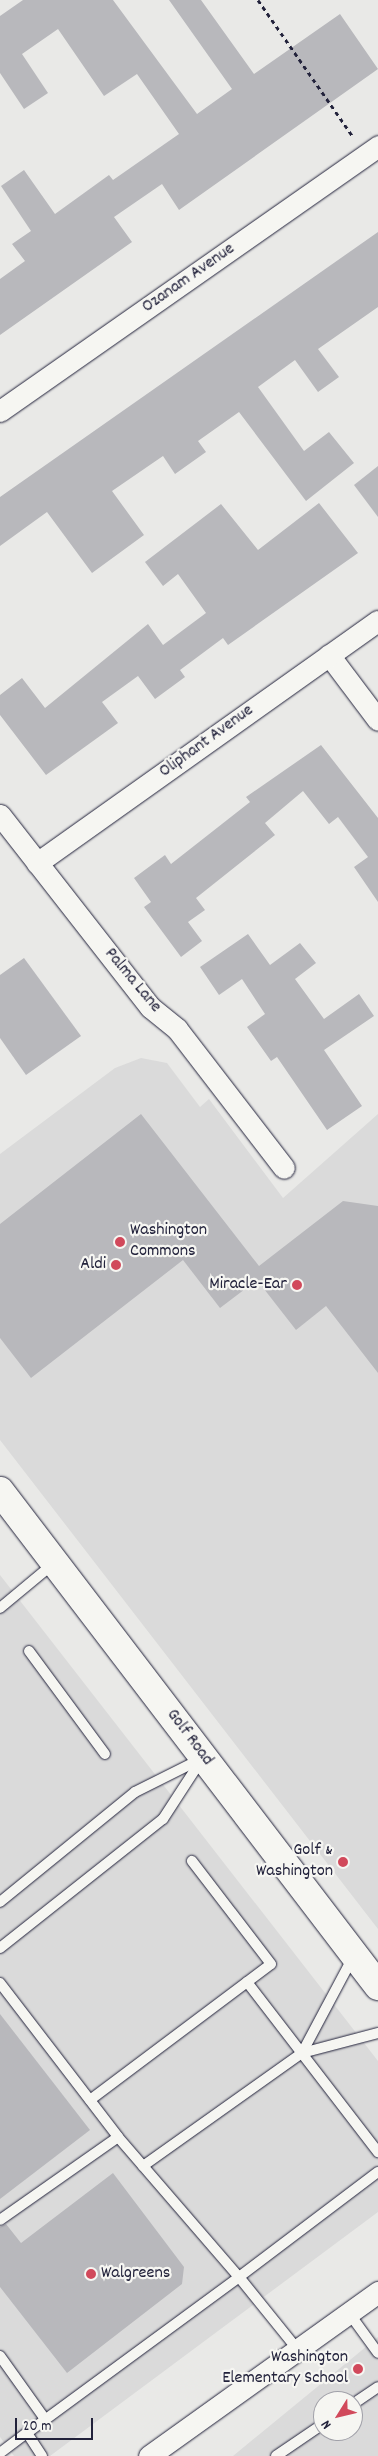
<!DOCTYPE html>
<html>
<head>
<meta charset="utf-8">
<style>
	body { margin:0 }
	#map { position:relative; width:378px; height:2456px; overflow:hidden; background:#e9e9e7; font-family:Dekko,sans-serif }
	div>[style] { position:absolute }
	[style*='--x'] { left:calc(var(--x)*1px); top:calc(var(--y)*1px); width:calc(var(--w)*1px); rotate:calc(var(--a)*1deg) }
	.built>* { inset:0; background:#dadada }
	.building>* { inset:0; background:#b8b8bc }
	.path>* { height:3px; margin-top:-1.5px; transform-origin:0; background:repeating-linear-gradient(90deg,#22223b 0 4px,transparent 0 8px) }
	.roads { filter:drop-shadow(0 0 1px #22223b) drop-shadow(0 0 1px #22223b) }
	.lane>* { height:10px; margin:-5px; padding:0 5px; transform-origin:5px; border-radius:5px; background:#f6f6f2 }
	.street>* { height:21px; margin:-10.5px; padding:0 10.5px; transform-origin:10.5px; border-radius:10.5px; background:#f6f6f2 }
	.primary>* { height:28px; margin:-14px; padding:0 14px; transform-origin:14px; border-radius:14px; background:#f6f6f2 }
	.dots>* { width:14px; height:14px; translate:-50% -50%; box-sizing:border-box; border:2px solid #f6f6f2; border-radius:50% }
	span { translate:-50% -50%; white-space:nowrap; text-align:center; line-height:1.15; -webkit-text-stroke:4.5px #f6f6f2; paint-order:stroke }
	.street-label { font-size:18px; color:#22223b }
	.poi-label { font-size:18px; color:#22223b }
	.left { translate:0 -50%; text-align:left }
	.right { translate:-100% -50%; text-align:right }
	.north { position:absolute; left:313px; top:2391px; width:50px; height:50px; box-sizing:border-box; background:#f6f6f2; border:1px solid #a1a1a9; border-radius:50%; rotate:234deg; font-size:14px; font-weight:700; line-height:20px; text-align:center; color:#22223b }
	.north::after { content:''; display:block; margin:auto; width:18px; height:22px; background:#d1495b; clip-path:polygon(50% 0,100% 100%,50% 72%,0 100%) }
	.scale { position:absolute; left:15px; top:2418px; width:78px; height:22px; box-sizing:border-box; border:2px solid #22223b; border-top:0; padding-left:6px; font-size:15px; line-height:18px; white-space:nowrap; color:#22223b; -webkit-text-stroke:4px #f6f6f2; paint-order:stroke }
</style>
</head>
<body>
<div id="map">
	<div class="built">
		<div style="clip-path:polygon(141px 1058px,167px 1063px,200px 1107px,209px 1099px,283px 1198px,378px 1114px,378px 1929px,0 1440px,0 1154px,115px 1068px)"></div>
		<div style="clip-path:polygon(0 1575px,378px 2061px,378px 2212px,50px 2456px,14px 2456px,0 2437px)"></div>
		<div style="clip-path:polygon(evenodd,378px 2337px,378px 2456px,233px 2456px,378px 2337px,323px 2401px,353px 2401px,353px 2431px,323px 2431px,323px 2401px)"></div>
	</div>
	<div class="building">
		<div style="clip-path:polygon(23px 0,113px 0,197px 114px,232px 89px,169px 0,201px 0,254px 74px,340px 14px,378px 69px,179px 210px,162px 184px,114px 217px,132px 242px,0 335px,0 279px,25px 261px,12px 244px,31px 231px,1px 186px,24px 170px,55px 214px,109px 175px,113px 180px,179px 134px,137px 74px,104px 96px,58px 29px,22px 54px,48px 93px,24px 109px,0 73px,0 16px)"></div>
		<div style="clip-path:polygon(378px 232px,378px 307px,318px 349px,339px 377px,318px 392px,295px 360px,258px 387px,304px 451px,329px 432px,354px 463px,306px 501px,239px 412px,198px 441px,206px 452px,175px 474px,163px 456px,112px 491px,144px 535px,92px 573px,47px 512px,0 546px,0 497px)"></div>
		<div style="clip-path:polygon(378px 466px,378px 517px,354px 485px)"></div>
		<div style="clip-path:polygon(319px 503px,358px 553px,228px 645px,223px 638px,180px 670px,185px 677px,155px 699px,138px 676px,102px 702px,118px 723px,46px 775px,0 715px,0 695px,22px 678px,45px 708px,148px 624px,163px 645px,206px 613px,178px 574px,163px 586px,145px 562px,221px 504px,258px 550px)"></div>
		<div style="clip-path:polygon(321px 745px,378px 818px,378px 902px,354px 867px,368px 857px,338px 817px,329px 824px,303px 791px,265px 823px,275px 835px,196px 898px,205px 910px,188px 922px,202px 941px,181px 957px,144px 907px,151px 902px,134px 878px,165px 855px,171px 864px,250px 802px,246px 797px)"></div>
		<div style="clip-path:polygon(248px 934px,270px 965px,300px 943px,316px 963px,295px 979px,324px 1019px,359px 994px,374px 1016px,324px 1050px,362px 1106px,327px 1130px,277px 1057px,271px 1061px,247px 1027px,265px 1014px,242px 979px,219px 995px,200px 967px)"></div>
		<div style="clip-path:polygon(24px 958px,81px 1036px,26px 1075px,0 1038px,0 975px)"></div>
		<div style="clip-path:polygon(141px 1114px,259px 1266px,343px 1201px,378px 1206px,378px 1373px,326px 1306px,296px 1330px,257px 1280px,220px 1308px,183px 1260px,31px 1378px,0 1338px,0 1224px)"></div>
		<div style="clip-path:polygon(0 2014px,90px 2130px,0 2199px)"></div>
		<div style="clip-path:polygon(113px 2173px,184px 2267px,182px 2284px,67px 2373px,0 2287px,0 2227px,6px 2224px,21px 2243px)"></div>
	</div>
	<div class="path">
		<div style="--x:258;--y:0;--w:165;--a:55.2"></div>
	</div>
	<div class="roads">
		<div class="lane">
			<div style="--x:0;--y:1608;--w:69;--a:-39.7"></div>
			<div style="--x:29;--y:1651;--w:128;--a:53.6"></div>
			<div style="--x:0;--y:1902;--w:174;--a:-39.2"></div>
			<div style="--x:135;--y:1792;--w:76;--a:-26.6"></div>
			<div style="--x:0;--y:1948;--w:208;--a:-38.4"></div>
			<div style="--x:163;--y:1819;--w:72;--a:-57"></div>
			<div style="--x:247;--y:1982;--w:215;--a:52.4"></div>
			<div style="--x:0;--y:1983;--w:194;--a:52.5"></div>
			<div style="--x:118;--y:2137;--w:185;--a:49.2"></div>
			<div style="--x:239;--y:2277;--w:174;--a:-37.1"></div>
			<div style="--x:302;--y:2053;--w:109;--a:-62"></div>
			<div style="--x:90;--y:2100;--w:226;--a:-36.9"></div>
			<div style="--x:271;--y:1964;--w:130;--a:-127.5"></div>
			<div style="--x:143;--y:2166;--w:195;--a:-35.4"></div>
			<div style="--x:302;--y:2053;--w:79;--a:-14.7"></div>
			<div style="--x:0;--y:2220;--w:144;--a:-35.1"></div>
			<div style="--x:349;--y:2313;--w:49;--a:54.1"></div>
			<div style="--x:0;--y:2356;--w:77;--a:54.5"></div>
			<div style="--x:353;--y:2404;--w:30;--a:-34"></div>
			<div style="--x:0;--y:2453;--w:34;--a:-37"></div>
			<div style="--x:42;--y:2456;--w:27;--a:-123"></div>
			<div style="--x:27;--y:2433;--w:263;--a:-36.3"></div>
			<div style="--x:239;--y:2277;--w:94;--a:51.1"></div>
			<div style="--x:276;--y:2456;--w:57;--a:-34.2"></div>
		</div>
		<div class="street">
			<div style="--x:0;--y:411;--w:462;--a:-35"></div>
			<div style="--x:329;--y:655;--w:81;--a:53"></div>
			<div style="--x:0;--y:815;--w:244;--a:52"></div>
			<div style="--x:150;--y:1007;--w:35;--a:39"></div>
			<div style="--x:177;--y:1029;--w:175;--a:52.4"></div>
			<div style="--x:37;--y:863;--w:418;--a:-35.4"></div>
			<div style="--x:149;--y:2456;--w:282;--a:-35.6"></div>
		</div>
		<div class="primary">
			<div style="--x:0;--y:1491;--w:623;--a:52.63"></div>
		</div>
	</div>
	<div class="dots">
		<div style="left:120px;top:1242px;background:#d1495b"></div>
		<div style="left:116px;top:1265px;background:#d1495b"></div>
		<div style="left:297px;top:1285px;background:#d1495b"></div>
		<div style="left:343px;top:1862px;background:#d1495b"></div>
		<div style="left:91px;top:2274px;background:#d1495b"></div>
		<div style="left:358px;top:2369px;background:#d1495b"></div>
	</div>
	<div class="street-label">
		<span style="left:189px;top:279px;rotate:-35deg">Ozanam Avenue</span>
		<span style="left:207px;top:742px;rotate:-36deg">Oliphant Avenue</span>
		<span style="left:132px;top:981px;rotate:50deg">Palma Lane</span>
		<span style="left:189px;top:1738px;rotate:53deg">Golf Road</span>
	</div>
	<div class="poi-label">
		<span class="left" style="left:130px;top:1242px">Washington<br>Commons</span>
		<span class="right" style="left:106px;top:1265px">Aldi</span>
		<span class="right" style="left:287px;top:1285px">Miracle-Ear</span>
		<span class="right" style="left:333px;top:1862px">Golf &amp;<br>Washington</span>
		<span class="left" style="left:101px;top:2274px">Walgreens</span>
		<span class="right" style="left:348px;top:2369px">Washington<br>Elementary School</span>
	</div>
	<div class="north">N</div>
	<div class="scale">20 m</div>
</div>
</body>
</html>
